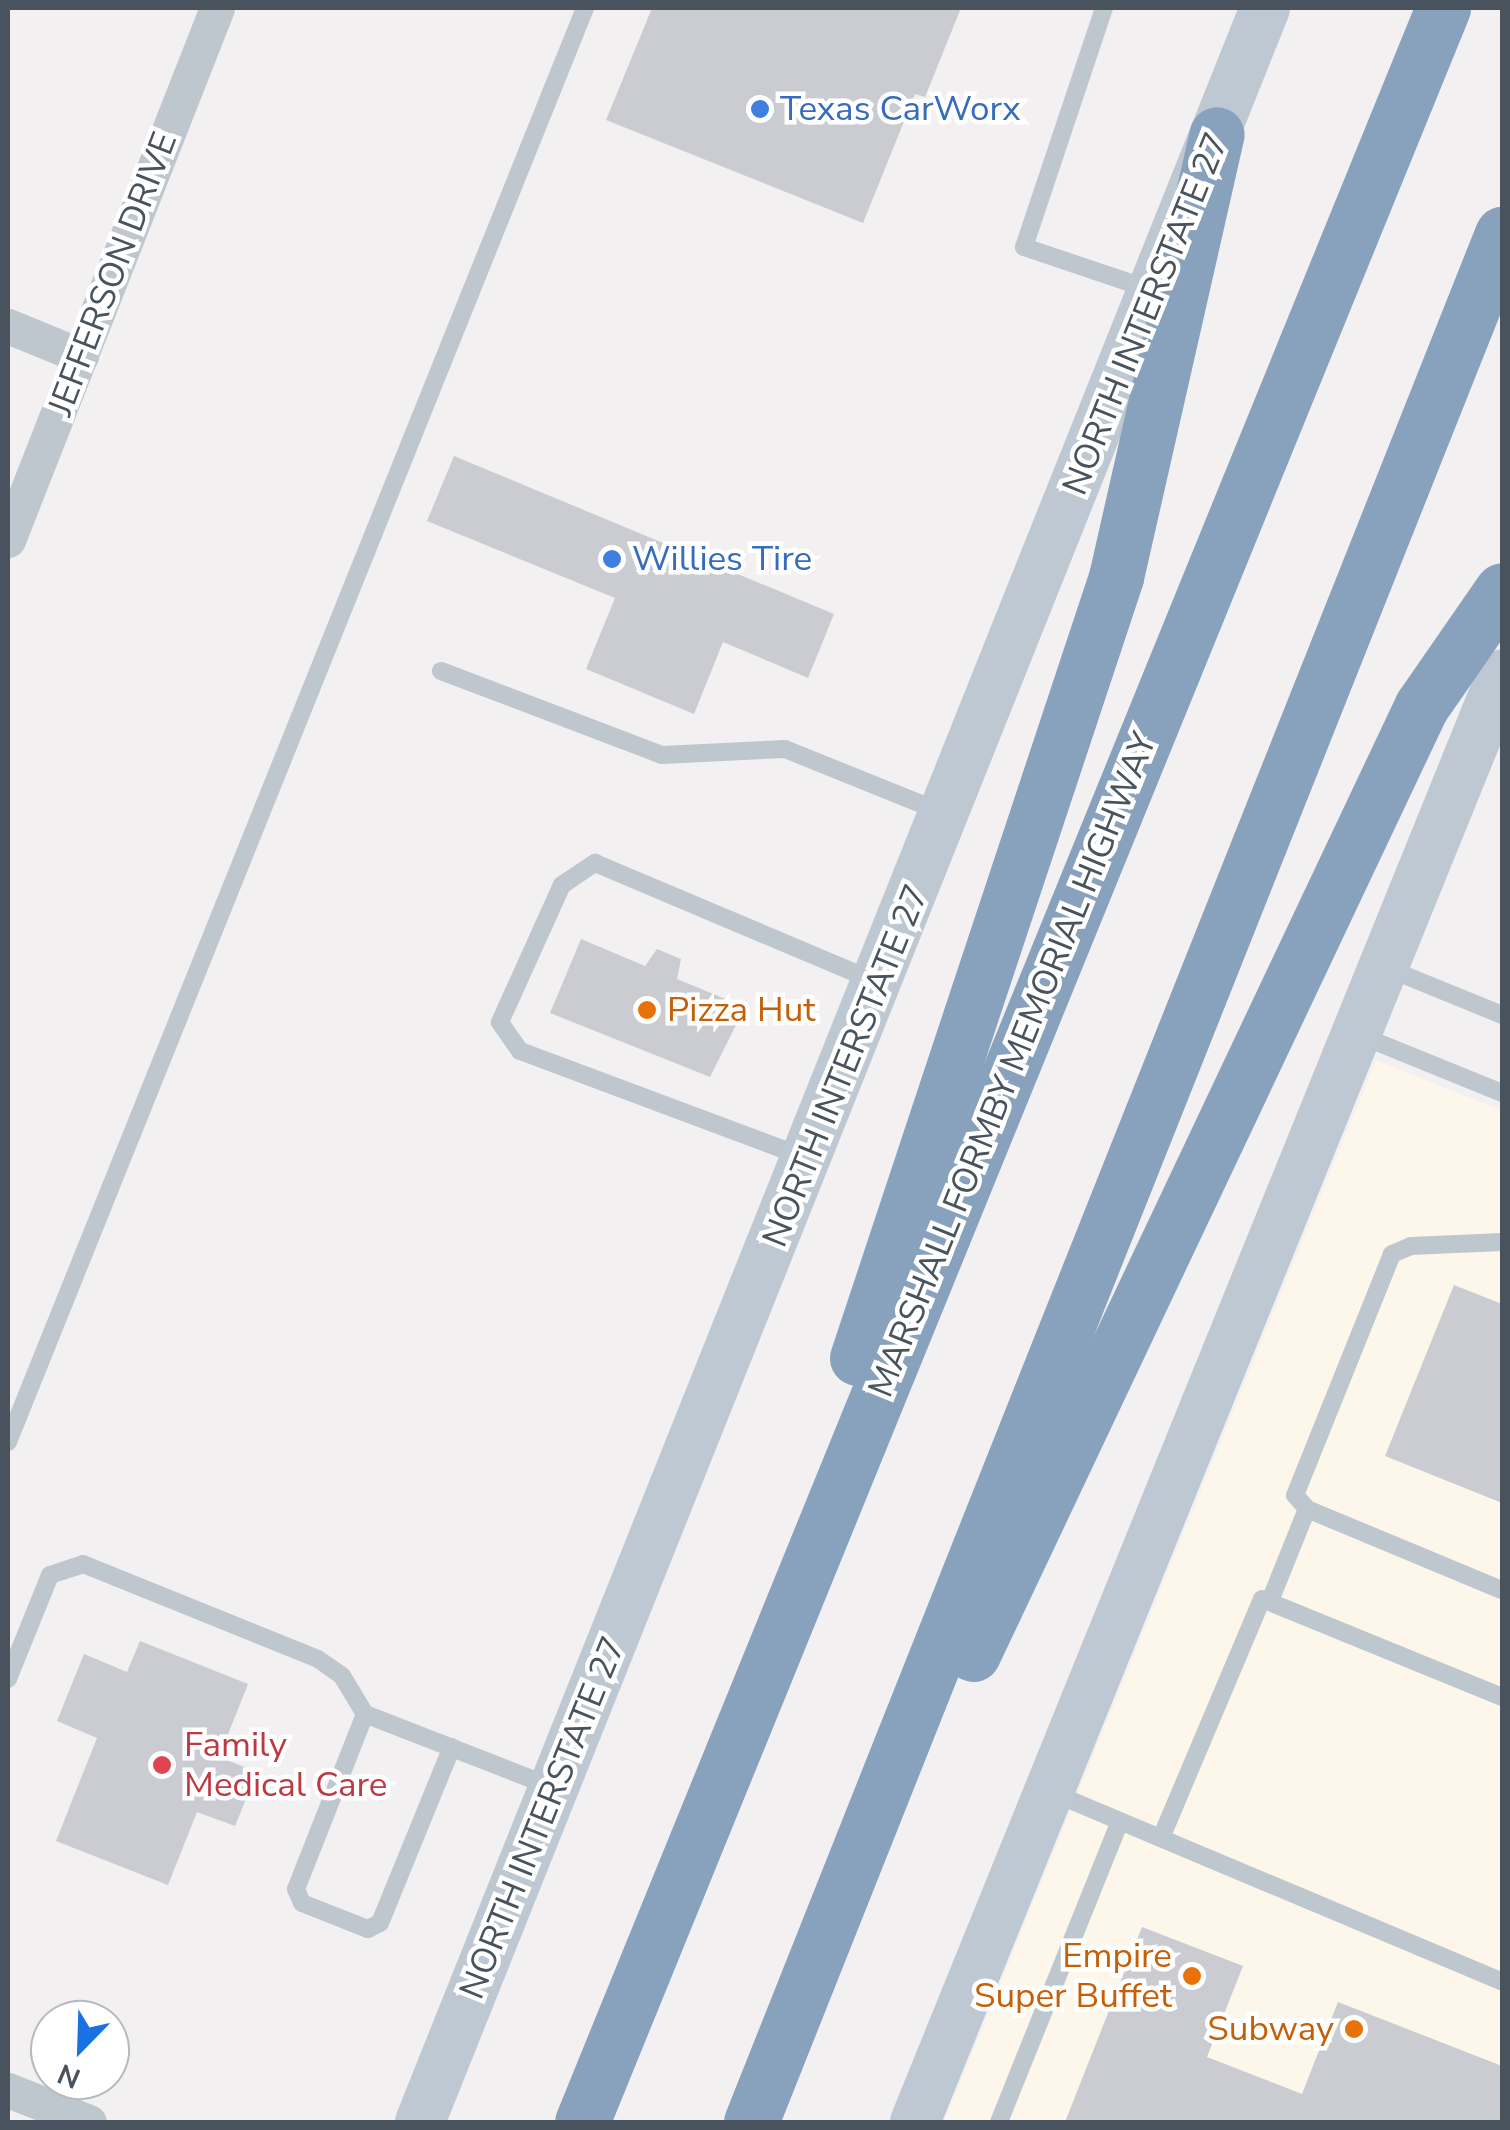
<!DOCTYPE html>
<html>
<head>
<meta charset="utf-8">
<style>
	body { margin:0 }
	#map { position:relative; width:1510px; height:2130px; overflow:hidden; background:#f2f0f0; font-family:"Nunito Sans",sans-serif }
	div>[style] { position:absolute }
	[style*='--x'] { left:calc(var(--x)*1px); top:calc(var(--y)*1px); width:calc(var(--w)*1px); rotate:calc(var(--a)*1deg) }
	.commercial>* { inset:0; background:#fcf7ea }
	.building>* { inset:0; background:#caccd2 }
	.service>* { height:18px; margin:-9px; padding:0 9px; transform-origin:9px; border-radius:9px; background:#bec7ce }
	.minor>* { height:35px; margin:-17.5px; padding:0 17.5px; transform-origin:17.5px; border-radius:17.5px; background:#bec7ce }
	.secondary>* { height:50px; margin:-25px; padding:0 25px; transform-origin:25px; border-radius:25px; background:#bdc8d3 }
	.motorway>* { height:55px; margin:-27.5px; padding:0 27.5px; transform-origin:27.5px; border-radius:27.5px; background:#88a2be }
	.dots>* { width:28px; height:28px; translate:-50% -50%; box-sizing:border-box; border:5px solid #fff; border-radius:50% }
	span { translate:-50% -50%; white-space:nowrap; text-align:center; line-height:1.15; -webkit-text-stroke:9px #fff; paint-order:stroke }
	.shop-label { font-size:35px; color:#366cbe }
	.left { translate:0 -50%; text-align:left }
	.street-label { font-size:35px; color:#48535d }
	.food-label { font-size:35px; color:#c56008 }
	.right { translate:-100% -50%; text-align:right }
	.health-label { font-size:35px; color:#be3a42 }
	.frame { position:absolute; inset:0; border:10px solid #48535d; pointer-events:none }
	.north { position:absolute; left:30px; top:2000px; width:100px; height:100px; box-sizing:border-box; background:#fff; border:2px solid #b6babe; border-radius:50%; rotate:203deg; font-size:28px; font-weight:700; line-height:40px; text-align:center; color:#48535d }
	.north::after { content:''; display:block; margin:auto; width:35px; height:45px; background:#1a71e2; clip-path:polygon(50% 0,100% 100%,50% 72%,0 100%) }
</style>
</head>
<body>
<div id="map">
	<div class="commercial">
		<div style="clip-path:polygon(1376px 1060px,1502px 1111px,1502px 2122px,944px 2122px)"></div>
	</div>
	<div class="building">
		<div style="clip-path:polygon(652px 8px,961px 8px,925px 97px,915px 94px,863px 223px,606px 120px)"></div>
		<div style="clip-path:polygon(454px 456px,834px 614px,808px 678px,723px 642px,694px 714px,586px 669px,615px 598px,427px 521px)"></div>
		<div style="clip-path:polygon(581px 939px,645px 966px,657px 949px,681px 959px,677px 979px,745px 1007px,710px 1077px,550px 1013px)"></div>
		<div style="clip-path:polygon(1454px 1285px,1502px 1304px,1502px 1503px,1385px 1456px)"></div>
		<div style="clip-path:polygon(140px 1641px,248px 1684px,219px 1757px,257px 1772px,235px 1826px,197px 1812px,168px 1885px,56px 1841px,97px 1738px,57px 1721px,84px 1654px,127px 1672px)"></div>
		<div style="clip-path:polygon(1142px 1927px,1243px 1966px,1207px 2057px,1302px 2094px,1338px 2002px,1502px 2066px,1502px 2122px,1065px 2122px)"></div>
	</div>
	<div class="service">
		<div style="--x:1104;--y:8;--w:252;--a:108.5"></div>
		<div style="--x:1024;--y:247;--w:132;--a:18.6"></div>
		<div style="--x:441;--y:671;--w:236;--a:20.8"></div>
		<div style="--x:662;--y:755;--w:123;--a:-2.8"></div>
		<div style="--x:785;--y:749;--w:168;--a:22"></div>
		<div style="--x:1387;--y:968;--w:124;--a:22.2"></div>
		<div style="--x:1357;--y:1034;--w:157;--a:22.1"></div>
		<div style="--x:801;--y:1156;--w:300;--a:-159.5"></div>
		<div style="--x:520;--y:1051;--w:35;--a:-125"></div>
		<div style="--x:500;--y:1022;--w:150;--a:-65.7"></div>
		<div style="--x:562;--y:885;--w:40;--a:-34"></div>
		<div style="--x:595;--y:863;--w:304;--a:22.9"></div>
		<div style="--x:1502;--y:1242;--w:91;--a:177.5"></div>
		<div style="--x:1411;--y:1246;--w:21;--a:157"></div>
		<div style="--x:1392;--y:1254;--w:260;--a:111.9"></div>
		<div style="--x:1295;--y:1495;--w:18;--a:49"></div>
		<div style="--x:1307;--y:1509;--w:211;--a:22.6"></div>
		<div style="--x:8;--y:1442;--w:1546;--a:-68.08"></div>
		<div style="--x:1270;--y:1601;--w:99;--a:-68.1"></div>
		<div style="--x:8;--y:1679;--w:112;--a:-68"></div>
		<div style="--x:50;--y:1575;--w:35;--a:-18"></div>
		<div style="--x:83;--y:1564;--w:253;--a:22"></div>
		<div style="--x:318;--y:1659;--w:29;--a:35"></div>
		<div style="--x:342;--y:1676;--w:44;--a:58.8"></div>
		<div style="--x:365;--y:1714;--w:199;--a:21.3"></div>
		<div style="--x:365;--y:1714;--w:188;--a:111.5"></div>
		<div style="--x:296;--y:1889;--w:15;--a:67"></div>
		<div style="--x:302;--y:1903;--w:71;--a:21.5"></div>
		<div style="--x:368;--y:1929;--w:13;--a:-27"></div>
		<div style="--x:380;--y:1923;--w:190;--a:-67.8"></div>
		<div style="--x:1051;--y:1792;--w:489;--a:22.8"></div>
		<div style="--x:1161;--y:1838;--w:259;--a:-67.1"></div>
		<div style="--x:1262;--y:1599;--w:259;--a:22.2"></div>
		<div style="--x:999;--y:2122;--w:324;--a:-68.1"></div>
	</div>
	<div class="minor">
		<div style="--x:8;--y:326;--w:79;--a:22.3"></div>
		<div style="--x:8;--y:540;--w:572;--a:-68.55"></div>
		<div style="--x:8;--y:2090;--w:87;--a:21.6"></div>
	</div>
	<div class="secondary">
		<div style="--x:420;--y:2122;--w:2277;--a:-68.21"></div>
		<div style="--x:915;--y:2122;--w:1562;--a:-67.93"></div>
	</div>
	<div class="motorway">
		<div style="--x:857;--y:1358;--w:823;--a:-71.65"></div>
		<div style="--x:1116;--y:577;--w:454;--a:-77.2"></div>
		<div style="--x:973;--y:1654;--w:1048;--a:-64.68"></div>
		<div style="--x:1421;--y:707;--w:142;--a:-55.3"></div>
		<div style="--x:582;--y:2122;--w:2283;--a:-67.84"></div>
		<div style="--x:751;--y:2122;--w:2032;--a:-68.31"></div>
	</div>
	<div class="dots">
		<div style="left:760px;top:109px;background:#3f7fe0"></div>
		<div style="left:612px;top:559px;background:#3f7fe0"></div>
		<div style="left:647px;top:1010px;background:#e8710a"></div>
		<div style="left:162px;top:1765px;background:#e0444e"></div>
		<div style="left:1192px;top:1976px;background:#e8710a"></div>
		<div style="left:1354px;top:2029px;background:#e8710a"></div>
	</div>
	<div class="shop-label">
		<span class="left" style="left:780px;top:109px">Texas CarWorx</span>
		<span class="left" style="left:632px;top:559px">Willies Tire</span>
	</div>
	<div class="street-label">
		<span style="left:113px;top:274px;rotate:-69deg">JEFFERSON DRIVE</span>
		<span style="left:1146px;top:314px;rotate:-68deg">NORTH INTERSTATE 27</span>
		<span style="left:1013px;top:1065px;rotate:-68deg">MARSHALL FORMBY MEMORIAL HIGHWAY</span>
		<span style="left:846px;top:1066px;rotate:-68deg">NORTH INTERSTATE 27</span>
		<span style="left:543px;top:1818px;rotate:-68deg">NORTH INTERSTATE 27</span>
	</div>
	<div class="food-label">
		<span class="left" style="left:667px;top:1010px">Pizza Hut</span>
		<span class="right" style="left:1172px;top:1976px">Empire<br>Super Buffet</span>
		<span class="right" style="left:1334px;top:2029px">Subway</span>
	</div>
	<div class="health-label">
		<span class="left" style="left:184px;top:1765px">Family<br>Medical Care</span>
	</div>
	<div class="frame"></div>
	<div class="north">N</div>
</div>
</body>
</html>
